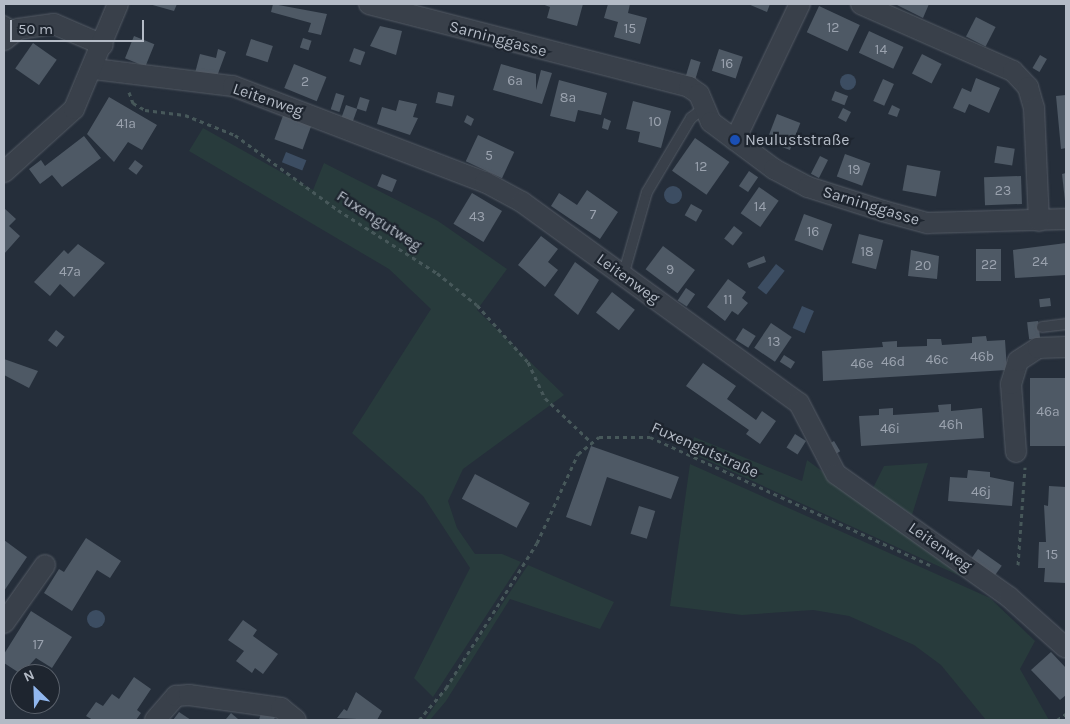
<!DOCTYPE html>
<html>
<head>
<meta charset="utf-8">
<style>
	body { margin:0 }
	#map { position:relative; width:1070px; height:724px; overflow:hidden; background:#252e3a; font-family:Karla,sans-serif }
	div>[style] { position:absolute }
	[style*='--x'] { left:calc(var(--x)*1px); top:calc(var(--y)*1px); width:calc(var(--w)*1px); rotate:calc(var(--a)*1deg) }
	.green>* { inset:0; background:#283b3c }
	.water>* { inset:0; background:#3c4d62; transform-origin:0 0 }
	.round { border-radius:50% }
	.building>* { inset:0; background:#4e5965; transform-origin:0 0 }
	.path>* { height:3px; margin-top:-1.5px; transform-origin:0; background:repeating-linear-gradient(90deg,#47585a 0 4px,transparent 0 8px) }
	.roads { filter:drop-shadow(0 0 1px #545b65) drop-shadow(0 0 1px #545b65) }
	.service>* { height:10px; margin:-5px; padding:0 5px; transform-origin:5px; border-radius:5px; background:#39404a }
	.minor>* { height:20px; margin:-10px; padding:0 10px; transform-origin:10px; border-radius:10px; background:#39404a }
	.dots>* { width:14px; height:14px; translate:-50% -50%; box-sizing:border-box; border:2px solid #1e252f; border-radius:50% }
	span { translate:-50% -50%; white-space:nowrap; text-align:center; line-height:1.15; -webkit-text-stroke:4.5px #1e252f; paint-order:stroke }
	.number-label { font-size:14px; color:#9aa2ae }
	.number-label span { -webkit-text-stroke-width:0 }
	.street-label { font-size:16px; color:#b4bbc6 }
	.poi-label { font-size:16px; color:#b4bbc6 }
	.left { translate:0 -50%; text-align:left }
	.frame { position:absolute; inset:0; border:5px solid #b4bbc6; pointer-events:none }
	.north { position:absolute; left:10px; top:664px; width:50px; height:50px; box-sizing:border-box; background:#1e252f; border:1px solid #5a616b; border-radius:50%; rotate:336deg; font-size:14px; font-weight:700; line-height:20px; text-align:center; color:#b4bbc6 }
	.north::after { content:''; display:block; margin:auto; width:18px; height:22px; background:#91b7ee; clip-path:polygon(50% 0,100% 100%,50% 72%,0 100%) }
	.scale { position:absolute; left:10px; top:20px; width:134px; height:22px; box-sizing:border-box; border:2px solid #b4bbc6; border-top:0; padding-left:6px; font-size:15px; line-height:18px; white-space:nowrap; color:#b4bbc6; -webkit-text-stroke:4px #1e252f; paint-order:stroke }
</style>
</head>
<body>
<div id="map">
	<div class="green">
		<div style="clip-path:polygon(203px 128px,313px 190px,324px 163px,438px 221px,507px 269px,477px 310px,564px 395px,463px 469px,448px 501px,457px 528px,475px 554px,502px 554px,521px 562px,433px 697px,414px 678px,470px 568px,423px 496px,352px 433px,431px 309px,389px 269px,189px 151px)"></div>
		<div style="clip-path:polygon(694px 437px,802px 481px,807px 460px,971px 581px,691px 453px)"></div>
		<div style="clip-path:polygon(928px 463px,912px 515px,873px 488px,884px 466px)"></div>
		<div style="clip-path:polygon(690px 464px,990px 598px,1035px 641px,1020px 669px,1049px 720px,986px 720px,941px 665px,914px 645px,849px 616px,813px 610px,742px 615px,670px 606px)"></div>
		<div style="clip-path:polygon(528px 565px,614px 602px,600px 629px,510px 599px,446px 701px,430px 720px,425px 720px)"></div>
	</div>
	<div class="water">
		<div class="round" style="left:840px;top:74px;width:16px;height:16px"></div>
		<div style="left:286px;top:152px;width:22px;height:11px;rotate:22deg"></div>
		<div class="round" style="left:664px;top:186px;width:18px;height:18px"></div>
		<div style="left:776px;top:264px;width:11px;height:30px;rotate:38deg"></div>
		<div style="left:802px;top:306px;width:13px;height:24px;rotate:23deg"></div>
		<div class="round" style="left:87px;top:610px;width:18px;height:18px"></div>
	</div>
	<div class="building">
		<div style="clip-path:polygon(149px 4px,177px 4px,174px 11px)"></div>
		<div style="clip-path:polygon(273px 4px,327px 14px,321px 35px,308px 32px,311px 23px,271px 12px)"></div>
		<div style="clip-path:polygon(542px 4px,583px 4px,577px 26px,547px 18px,550px 7px)"></div>
		<div style="clip-path:polygon(608px 4px,630px 4px,628px 13px,647px 18px,640px 44px,614px 37px,618px 22px,604px 18px)"></div>
		<div style="clip-path:polygon(748px 4px,770px 4px,767px 12px)"></div>
		<div style="clip-path:polygon(895px 4px,929px 4px,923px 18px)"></div>
		<div style="left:819px;top:6px;width:45px;height:29px;rotate:25deg"></div>
		<div style="left:976px;top:17px;width:22px;height:22px;rotate:27deg"></div>
		<div style="clip-path:polygon(380px 26px,402px 31px,396px 55px,370px 46px)"></div>
		<div style="left:869px;top:31px;width:38px;height:24px;rotate:25deg"></div>
		<div style="left:134px;top:36px;width:22px;height:24px;rotate:22deg"></div>
		<div style="left:303px;top:38px;width:9px;height:10px;rotate:18deg"></div>
		<div style="left:251px;top:39px;width:23px;height:17px;rotate:18deg"></div>
		<div style="left:33px;top:43px;width:29px;height:31px;rotate:35deg"></div>
		<div style="left:354px;top:48px;width:12px;height:14px;rotate:20deg"></div>
		<div style="clip-path:polygon(218px 49px,226px 52px,216px 79px,195px 73px,200px 54px,216px 58px)"></div>
		<div style="left:719px;top:49px;width:25px;height:23px;rotate:18deg"></div>
		<div style="left:922px;top:54px;width:22px;height:22px;rotate:27deg"></div>
		<div style="left:1040px;top:55px;width:8px;height:15px;rotate:30deg"></div>
		<div style="left:691px;top:59px;width:10px;height:18px;rotate:17deg"></div>
		<div style="left:294px;top:64px;width:35px;height:26px;rotate:22deg"></div>
		<div style="clip-path:polygon(501px 64px,536px 74px,536px 90px,541px 70px,552px 73px,542px 104px,493px 90px)"></div>
		<div style="clip-path:polygon(976px 78px,1000px 88px,989px 113px,969px 104px,965px 113px,953px 108px,962px 88px,971px 92px)"></div>
		<div style="left:883px;top:79px;width:12px;height:24px;rotate:24deg"></div>
		<div style="clip-path:polygon(559px 80px,607px 93px,601px 115px,578px 110px,575px 122px,550px 116px)"></div>
		<div style="left:835px;top:91px;width:14px;height:10px;rotate:21deg"></div>
		<div style="left:438px;top:92px;width:17px;height:11px;rotate:13deg"></div>
		<div style="left:336px;top:93px;width:9px;height:17px;rotate:18deg"></div>
		<div style="clip-path:polygon(1066px 95px,1066px 148px,1061px 149px,1056px 96px)"></div>
		<div style="clip-path:polygon(109px 97px,157px 125px,142px 150px,128px 142px,114px 162px,87px 134px)"></div>
		<div style="left:360px;top:97px;width:10px;height:12px;rotate:17deg"></div>
		<div style="clip-path:polygon(399px 100px,417px 104px,413px 117px,418px 118px,410px 135px,377px 124px,382px 107px,396px 111px)"></div>
		<div style="clip-path:polygon(633px 101px,671px 111px,661px 148px,638px 142px,640px 132px,626px 129px)"></div>
		<div style="left:346px;top:105px;width:12px;height:14px;rotate:20deg"></div>
		<div style="clip-path:polygon(892px 105px,900px 109px,897px 117px,888px 114px)"></div>
		<div style="left:843px;top:108px;width:9px;height:11px;rotate:27deg"></div>
		<div style="left:284px;top:113px;width:30px;height:28px;rotate:20deg"></div>
		<div style="left:777px;top:114px;width:25px;height:29px;rotate:21deg"></div>
		<div style="clip-path:polygon(467px 115px,474px 119px,471px 126px,464px 122px)"></div>
		<div style="clip-path:polygon(604px 118px,611px 121px,608px 130px,602px 128px)"></div>
		<div style="left:478px;top:135px;width:40px;height:29px;rotate:25deg"></div>
		<div style="clip-path:polygon(84px 136px,101px 158px,62px 187px,52px 175px,40px 184px,29px 169px,41px 160px,45px 166px)"></div>
		<div style="left:695px;top:138px;width:42px;height:40px;rotate:35deg"></div>
		<div style="left:997px;top:146px;width:18px;height:17px;rotate:9deg"></div>
		<div style="left:845px;top:154px;width:27px;height:24px;rotate:20deg"></div>
		<div style="left:820px;top:156px;width:9px;height:20px;rotate:27deg"></div>
		<div style="left:135px;top:160px;width:10px;height:11px;rotate:37deg"></div>
		<div style="left:907px;top:165px;width:34px;height:26px;rotate:10deg"></div>
		<div style="left:749px;top:171px;width:11px;height:18px;rotate:34deg"></div>
		<div style="clip-path:polygon(1066px 173px,1066px 201px,1065px 201px,1062px 174px)"></div>
		<div style="left:382px;top:174px;width:16px;height:13px;rotate:22deg"></div>
		<div style="left:1021px;top:176px;width:28px;height:37px;rotate:88deg"></div>
		<div style="left:759px;top:187px;width:24px;height:32px;rotate:35deg"></div>
		<div style="clip-path:polygon(587px 190px,618px 212px,600px 239px,551px 206px,559px 193px,577px 205px)"></div>
		<div style="left:472px;top:193px;width:35px;height:36px;rotate:31deg"></div>
		<div style="left:691px;top:204px;width:13px;height:13px;rotate:29deg"></div>
		<div style="clip-path:polygon(4px 208px,16px 219px,9px 226px,20px 236px,4px 254px)"></div>
		<div style="left:804px;top:214px;width:30px;height:28px;rotate:20deg"></div>
		<div style="left:734px;top:226px;width:11px;height:16px;rotate:38deg"></div>
		<div style="left:859px;top:234px;width:25px;height:30px;rotate:14deg"></div>
		<div style="clip-path:polygon(541px 236px,558px 249px,548px 262px,558px 270px,545px 287px,518px 265px)"></div>
		<div style="clip-path:polygon(1066px 243px,1066px 275px,1015px 278px,1013px 250px)"></div>
		<div style="clip-path:polygon(78px 244px,105px 263px,74px 297px,60px 284px,50px 296px,34px 282px,64px 250px,68px 254px)"></div>
		<div style="left:663px;top:246px;width:40px;height:29px;rotate:37deg"></div>
		<div style="left:1001px;top:249px;width:32px;height:25px;rotate:90deg"></div>
		<div style="clip-path:polygon(911px 250px,939px 256px,937px 279px,908px 276px)"></div>
		<div style="clip-path:polygon(764px 256px,766px 262px,749px 268px,747px 263px)"></div>
		<div style="clip-path:polygon(575px 262px,599px 280px,578px 315px,554px 295px)"></div>
		<div style="clip-path:polygon(728px 279px,746px 292px,742px 298px,748px 303px,738px 315px,732px 311px,725px 321px,707px 307px)"></div>
		<div style="left:686px;top:288px;width:11px;height:15px;rotate:34deg"></div>
		<div style="left:612px;top:292px;width:29px;height:26px;rotate:38deg"></div>
		<div style="left:1050px;top:298px;width:8px;height:11px;rotate:83deg"></div>
		<div style="left:1038px;top:321px;width:17px;height:11px;rotate:83deg"></div>
		<div style="left:771px;top:323px;width:25px;height:30px;rotate:34deg"></div>
		<div style="left:743px;top:328px;width:15px;height:14px;rotate:32deg"></div>
		<div style="left:56px;top:330px;width:11px;height:13px;rotate:38deg"></div>
		<div style="clip-path:polygon(986px 336px,987px 341px,1005px 340px,1007px 370px,823px 381px,822px 351px,883px 347px,882px 342px,897px 341px,897px 347px,927px 346px,927px 339px,941px 339px,942px 345px,972px 343px,972px 337px)"></div>
		<div style="left:784px;top:355px;width:13px;height:8px;rotate:32deg"></div>
		<div style="clip-path:polygon(4px 359px,38px 371px,29px 388px,4px 375px)"></div>
		<div style="clip-path:polygon(703px 363px,736px 386px,727px 399px,756px 420px,762px 411px,776px 421px,760px 444px,746px 434px,749px 430px,686px 386px)"></div>
		<div style="left:1030px;top:378px;width:36px;height:68px"></div>
		<div style="clip-path:polygon(951px 404px,951px 411px,982px 408px,984px 438px,861px 446px,859px 416px,879px 415px,879px 409px,893px 408px,893px 415px,939px 412px,938px 405px)"></div>
		<div style="left:795px;top:434px;width:13px;height:16px;rotate:32deg"></div>
		<div style="left:834px;top:441px;width:12px;height:10px;rotate:59deg"></div>
		<div style="clip-path:polygon(591px 446px,679px 477px,671px 499px,607px 477px,591px 526px,566px 517px)"></div>
		<div style="clip-path:polygon(968px 470px,990px 472px,990px 477px,1014px 482px,1012px 506px,948px 501px,950px 477px,967px 478px)"></div>
		<div style="left:475px;top:474px;width:62px;height:28px;rotate:28deg"></div>
		<div style="clip-path:polygon(1049px 486px,1066px 487px,1066px 583px,1044px 582px,1045px 568px,1038px 568px,1039px 542px,1046px 542px,1044px 505px,1048px 506px)"></div>
		<div style="left:639px;top:506px;width:17px;height:29px;rotate:17deg"></div>
		<div style="clip-path:polygon(86px 538px,121px 561px,110px 578px,97px 570px,72px 611px,44px 593px,59px 569px,64px 572px)"></div>
		<div style="clip-path:polygon(4px 540px,27px 557px,4px 591px)"></div>
		<div style="left:978px;top:549px;width:29px;height:14px;rotate:35deg"></div>
		<div style="clip-path:polygon(31px 611px,72px 637px,52px 668px,36px 658px,21px 674px,4px 663px,4px 654px)"></div>
		<div style="clip-path:polygon(243px 620px,257px 630px,253px 636px,278px 654px,263px 674px,255px 668px,252px 673px,236px 661px,244px 651px,228px 640px)"></div>
		<div style="clip-path:polygon(1051px 652px,1066px 668px,1066px 695px,1060px 700px,1031px 670px)"></div>
		<div style="clip-path:polygon(134px 677px,151px 689px,137px 710px,141px 713px,136px 720px,93px 720px,86px 716px,96px 702px,103px 706px,112px 694px,119px 699px)"></div>
		<div style="clip-path:polygon(356px 692px,382px 711px,377px 720px,337px 718px,344px 709px,347px 711px)"></div>
		<div style="clip-path:polygon(179px 712px,191px 720px,173px 720px)"></div>
		<div style="clip-path:polygon(231px 713px,238px 719px,236px 720px,226px 719px)"></div>
		<div style="clip-path:polygon(261px 713px,275px 716px,274px 720px,259px 720px)"></div>
	</div>
	<div class="path">
		<div style="--x:129;--y:92;--w:12;--a:70"></div>
		<div style="--x:133;--y:103;--w:14;--a:30"></div>
		<div style="--x:145;--y:110;--w:40;--a:7.1"></div>
		<div style="--x:185;--y:115;--w:54;--a:21.8"></div>
		<div style="--x:235;--y:135;--w:127;--a:36.1"></div>
		<div style="--x:338;--y:210;--w:117;--a:32.5"></div>
		<div style="--x:437;--y:273;--w:51;--a:38.7"></div>
		<div style="--x:477;--y:305;--w:76;--a:48.2"></div>
		<div style="--x:528;--y:362;--w:40;--a:65"></div>
		<div style="--x:545;--y:398;--w:62;--a:43.7"></div>
		<div style="--x:1018;--y:565;--w:98;--a:-85.9"></div>
		<div style="--x:419;--y:720;--w:42;--a:-49.8"></div>
		<div style="--x:446;--y:688;--w:171;--a:-57.9"></div>
		<div style="--x:537;--y:543;--w:98;--a:-65.3"></div>
		<div style="--x:578;--y:454;--w:27;--a:-39"></div>
		<div style="--x:599;--y:437;--w:51;--a:0"></div>
		<div style="--x:650;--y:437;--w:308;--a:24.6"></div>
		<div style="--x:1057;--y:720;--w:11;--a:-34"></div>
	</div>
	<div class="roads">
		<div class="service">
			<div style="--x:4;--y:21;--w:16;--a:30"></div>
			<div style="--x:623;--y:276;--w:87;--a:-74.1"></div>
			<div style="--x:647;--y:192;--w:86;--a:-59.3"></div>
			<div style="--x:691;--y:118;--w:18;--a:-38"></div>
			<div style="--x:1042;--y:327;--w:24;--a:-7"></div>
		</div>
		<div class="minor">
			<div style="--x:369;--y:4;--w:331;--a:14.5"></div>
			<div style="--x:689;--y:87;--w:12;--a:35"></div>
			<div style="--x:699;--y:94;--w:30;--a:67"></div>
			<div style="--x:711;--y:122;--w:79;--a:36.7"></div>
			<div style="--x:774;--y:169;--w:38;--a:28"></div>
			<div style="--x:808;--y:187;--w:79;--a:17.7"></div>
			<div style="--x:883;--y:211;--w:46;--a:15.3"></div>
			<div style="--x:927;--y:223;--w:139;--a:-1.6"></div>
			<div style="--x:861;--y:4;--w:166;--a:23.8"></div>
			<div style="--x:1013;--y:71;--w:22;--a:47"></div>
			<div style="--x:1028;--y:87;--w:22;--a:74"></div>
			<div style="--x:1034;--y:108;--w:113;--a:87.5"></div>
			<div style="--x:4;--y:40;--w:18;--a:-38"></div>
			<div style="--x:18;--y:29;--w:36;--a:-8"></div>
			<div style="--x:54;--y:24;--w:53;--a:23.2"></div>
			<div style="--x:94;--y:69;--w:140;--a:7"></div>
			<div style="--x:233;--y:86;--w:270;--a:20.9"></div>
			<div style="--x:485;--y:182;--w:42;--a:28.4"></div>
			<div style="--x:522;--y:202;--w:342;--a:36"></div>
			<div style="--x:799;--y:403;--w:80;--a:62.5"></div>
			<div style="--x:836;--y:474;--w:212;--a:35.4"></div>
			<div style="--x:1009;--y:597;--w:76;--a:41.8"></div>
			<div style="--x:735;--y:140;--w:151;--a:-64.5"></div>
			<div style="--x:4;--y:172;--w:94;--a:-42"></div>
			<div style="--x:74;--y:109;--w:114;--a:-67.3"></div>
			<div style="--x:1016;--y:452;--w:68;--a:-94.2"></div>
			<div style="--x:1011;--y:384;--w:24;--a:-73"></div>
			<div style="--x:1018;--y:361;--w:24;--a:-33"></div>
			<div style="--x:1038;--y:348;--w:28;--a:-2"></div>
			<div style="--x:4;--y:623;--w:71;--a:-54.7"></div>
			<div style="--x:155;--y:720;--w:32;--a:-49"></div>
			<div style="--x:176;--y:696;--w:13;--a:-4"></div>
			<div style="--x:189;--y:695;--w:93;--a:8"></div>
			<div style="--x:281;--y:708;--w:19;--a:39"></div>
		</div>
	</div>
	<div class="dots">
		<div style="left:735px;top:140px;background:#1a4fb4"></div>
	</div>
	<div class="number-label">
		<span style="left:833px;top:28px">12</span>
		<span style="left:630px;top:29px">15</span>
		<span style="left:881px;top:50px">14</span>
		<span style="left:727px;top:64px">16</span>
		<span style="left:515px;top:81px">6a</span>
		<span style="left:305px;top:82px">2</span>
		<span style="left:568px;top:98px">8a</span>
		<span style="left:655px;top:122px">10</span>
		<span style="left:126px;top:124px">41a</span>
		<span style="left:489px;top:156px">5</span>
		<span style="left:701px;top:167px">12</span>
		<span style="left:854px;top:170px">19</span>
		<span style="left:1003px;top:191px">23</span>
		<span style="left:760px;top:207px">14</span>
		<span style="left:593px;top:215px">7</span>
		<span style="left:477px;top:217px">43</span>
		<span style="left:813px;top:232px">16</span>
		<span style="left:867px;top:252px">18</span>
		<span style="left:1040px;top:262px">24</span>
		<span style="left:989px;top:265px">22</span>
		<span style="left:923px;top:266px">20</span>
		<span style="left:670px;top:270px">9</span>
		<span style="left:70px;top:272px">47a</span>
		<span style="left:728px;top:300px">11</span>
		<span style="left:774px;top:342px">13</span>
		<span style="left:982px;top:357px">46b</span>
		<span style="left:937px;top:360px">46c</span>
		<span style="left:893px;top:362px">46d</span>
		<span style="left:862px;top:364px">46e</span>
		<span style="left:1048px;top:412px">46a</span>
		<span style="left:951px;top:425px">46h</span>
		<span style="left:890px;top:429px">46i</span>
		<span style="left:981px;top:492px">46j</span>
		<span style="left:1052px;top:555px">15</span>
		<span style="left:38px;top:645px">17</span>
	</div>
	<div class="street-label">
		<span style="left:498px;top:39px;rotate:15deg">Sarninggasse</span>
		<span style="left:268px;top:100px;rotate:19deg">Leitenweg</span>
		<span style="left:871px;top:206px;rotate:17deg">Sarninggasse</span>
		<span style="left:379px;top:221px;rotate:33deg">Fuxengutweg</span>
		<span style="left:628px;top:279px;rotate:36deg">Leitenweg</span>
		<span style="left:705px;top:450px;rotate:24deg">Fuxengutstraße</span>
		<span style="left:940px;top:547px;rotate:35deg">Leitenweg</span>
	</div>
	<div class="poi-label">
		<span class="left" style="left:745px;top:140px">Neuluststraße</span>
	</div>
	<div class="frame"></div>
	<div class="north">N</div>
	<div class="scale">50 m</div>
</div>
</body>
</html>
